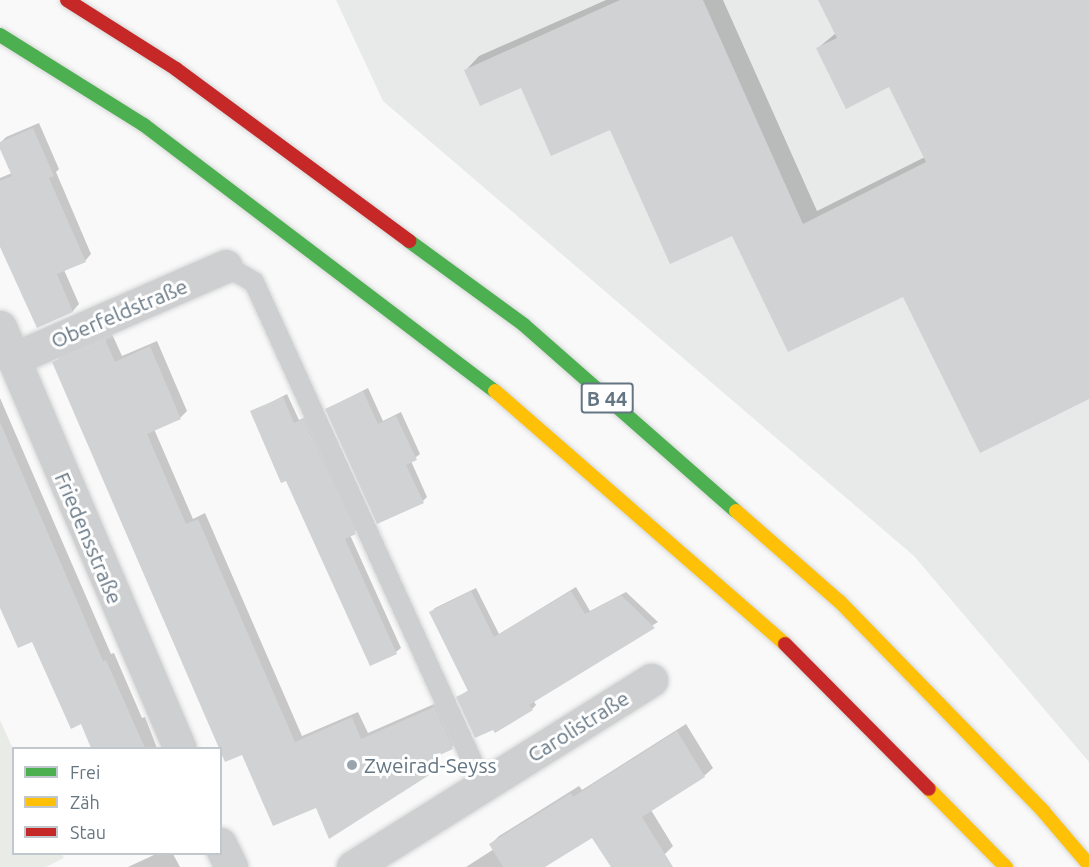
<!DOCTYPE html>
<html>
<head>
<meta charset="utf-8">
<style>
	body { margin:0 }
	#map { position:relative; width:1089px; height:867px; overflow:hidden; background:#f9f9f9; font-family:Ubuntu,sans-serif }
	div>[style] { position:absolute }
	[style*='--x'] { left:calc(var(--x)*1px); top:calc(var(--y)*1px); width:calc(var(--w)*1px); rotate:calc(var(--a)*1deg) }
	.built>* { inset:0; background:#e8e9e9 }
	.green>* { inset:0; background:#e8ebe6 }
	.shadow>* { inset:0; background:#0003 }
	.building>* { inset:0; background:#d0d2d3 }
	.roads { filter:drop-shadow(0 0 2px #d5d6d6) drop-shadow(0 0 2px #d5d6d6) }
	.lane>* { height:20px; margin:-10px; padding:0 10px; transform-origin:10px; border-radius:10px; background:#cecfd0 }
	.street>* { height:33px; margin:-16.5px; padding:0 16.5px; transform-origin:16.5px; border-radius:16.5px; background:#cecfd0 }
	.fast>* { height:14px; margin:-7px; padding:0 7px; transform-origin:7px; border-radius:7px; background:#4caf50 }
	.slow>* { height:14px; margin:-7px; padding:0 7px; transform-origin:7px; border-radius:7px; background:#ffc107 }
	.jam>* { height:14px; margin:-7px; padding:0 7px; transform-origin:7px; border-radius:7px; background:#c62828 }
	.dots>* { width:16px; height:16px; translate:-50% -50%; box-sizing:border-box; border:3px solid #fff; border-radius:50% }
	span { translate:-50% -50%; white-space:nowrap; text-align:center; line-height:1.15; -webkit-text-stroke:6px #fff; paint-order:stroke }
	.shield-label span { padding:2px 4px; background:#fff; border:2px solid; border-radius:4px; -webkit-text-stroke-width:0 }
	.shield-label { font-size:20px; color:#657683; font-weight:700 }
	.street-label { font-size:21px; color:#657683 }
	.poi-label { font-size:21px; color:#657683 }
	.left { translate:0 -50%; text-align:left }
	.legend { position:absolute; left:12px; top:747px; width:210px; height:108px; box-sizing:border-box; background:#fff; border:2px solid #c1c8cd; margin:0; padding:8px 10px; list-style:none; font-size:18px; color:#657683 }
	.legend li { display:flex; align-items:center; gap:12px; height:30px }
	.legend b { width:30px; border:2px solid #c1c8cd }
</style>
</head>
<body>
<div id="map">
	<div class="built">
		<div style="clip-path:polygon(336px 0,1089px 0,1089px 762px,914px 556px,383px 101px)"></div>
	</div>
	<div class="green">
		<div style="clip-path:polygon(0 720px,13px 749px,14px 854px,62px 854px,64px 858px,46px 867px,0 867px)"></div>
	</div>
	<div class="shadow">
		<div style="clip-path:polygon(606px 0,723px 0,817px 211px,925px 157px,890px 85px,818px 48px,836px 33px,820px 0,1089px 0,1089px 397px,611px 128px,521px 86px,466px 70px,479px 56px)"></div>
		<div style="clip-path:polygon(39px 123px,59px 169px,56px 172px,91px 254px,85px 261px,64px 270px,79px 304px,73px 311px,38px 326px,0 241px,0 178px,12px 173px,0 143px,6px 137px)"></div>
		<div style="clip-path:polygon(112px 334px,122px 356px,157px 341px,187px 411px,181px 417px,154px 429px,193px 519px,205px 513px,302px 736px,358px 712px,368px 733px,441px 701px,459px 741px,452px 747px,436px 755px,440px 764px,433px 771px,317px 806px,243px 753px,54px 363px,61px 356px)"></div>
		<div style="clip-path:polygon(368px 388px,383px 421px,401px 412px,420px 454px,411px 461px,427px 497px,423px 501px,327px 409px)"></div>
		<div style="clip-path:polygon(287px 394px,299px 420px,308px 416px,359px 528px,350px 535px,401px 648px,396px 652px,287px 479px,252px 412px)"></div>
		<div style="clip-path:polygon(0 398px,111px 654px,114px 653px,142px 718px,145px 717px,157px 748px,92px 748px,82px 722px,33px 640px,0 603px)"></div>
		<div style="clip-path:polygon(576px 587px,590px 611px,626px 592px,658px 622px,533px 700px,536px 705px,532px 709px,458px 697px,469px 690px,431px 613px,435px 608px,476px 588px,499px 634px)"></div>
		<div style="clip-path:polygon(686px 724px,713px 768px,704px 776px,651px 810px,673px 846px,665px 854px,644px 867px,612px 867px,593px 836px,542px 867px,466px 867px,494px 849px,491px 844px,499px 836px,579px 786px,582px 790px)"></div>
		<div style="clip-path:polygon(156px 854px,173px 854px,180px 867px,128px 867px)"></div>
	</div>
	<div class="building">
		<div style="clip-path:polygon(620px 0,703px 0,803px 224px,926px 162px,889px 87px,846px 109px,816px 48px,837px 38px,818px 0,1089px 0,1089px 399px,980px 453px,903px 297px,788px 352px,732px 236px,670px 264px,610px 130px,551px 156px,521px 88px,480px 106px,464px 70px)"></div>
		<div style="clip-path:polygon(33px 128px,54px 176px,49px 178px,86px 262px,57px 274px,73px 312px,37px 328px,0 247px,0 181px,12px 176px,0 149px,0 142px)"></div>
		<div style="clip-path:polygon(105px 339px,115px 362px,150px 346px,181px 419px,147px 434px,186px 524px,198px 519px,295px 742px,352px 717px,361px 739px,434px 707px,453px 749px,429px 760px,434px 772px,329px 839px,316px 808px,273px 826px,242px 755px,225px 762px,52px 362px)"></div>
		<div style="clip-path:polygon(363px 391px,378px 424px,396px 416px,417px 460px,406px 465px,424px 503px,377px 524px,325px 409px)"></div>
		<div style="clip-path:polygon(283px 397px,294px 423px,303px 419px,356px 534px,345px 539px,397px 654px,370px 666px,286px 481px,281px 483px,250px 411px)"></div>
		<div style="clip-path:polygon(0 422px,103px 661px,106px 660px,145px 748px,91px 748px,81px 724px,71px 729px,32px 642px,18px 648px,0 608px)"></div>
		<div style="clip-path:polygon(471px 591px,494px 637px,571px 591px,585px 614px,621px 595px,655px 628px,529px 705px,533px 710px,495px 733px,493px 730px,475px 738px,456px 697px,468px 691px,429px 612px)"></div>
		<div style="clip-path:polygon(677px 731px,705px 777px,642px 817px,673px 867px,611px 867px,592px 838px,545px 867px,503px 867px,489px 844px,571px 793px,573px 797px)"></div>
	</div>
	<div class="roads">
		<div class="lane">
			<div style="--x:226;--y:266;--w:32;--a:30"></div>
			<div style="--x:254;--y:282;--w:553;--a:65.52"></div>
		</div>
		<div class="street">
			<div style="--x:0;--y:327;--w:458;--a:66.9"></div>
			<div style="--x:13;--y:359;--w:232;--a:-23.6"></div>
			<div style="--x:220;--y:844;--w:25;--a:64"></div>
			<div style="--x:353;--y:867;--w:352;--a:-32.1"></div>
		</div>
		<div class="fast">
			<div style="--x:0;--y:35;--w:170;--a:32"></div>
			<div style="--x:144;--y:125;--w:440;--a:37.2"></div>
			<div style="--x:409;--y:241;--w:142;--a:36.1"></div>
			<div style="--x:524;--y:325;--w:282;--a:41.3"></div>
		</div>
		<div class="slow">
			<div style="--x:495;--y:391;--w:385;--a:41.1"></div>
			<div style="--x:736;--y:511;--w:138;--a:41.2"></div>
			<div style="--x:840;--y:602;--w:291;--a:45.8"></div>
			<div style="--x:1043;--y:811;--w:71;--a:49.6"></div>
			<div style="--x:929;--y:789;--w:110;--a:45.4"></div>
		</div>
		<div class="jam">
			<div style="--x:67;--y:0;--w:129;--a:32.3"></div>
			<div style="--x:176;--y:69;--w:290;--a:36.4"></div>
			<div style="--x:785;--y:644;--w:204;--a:45.2"></div>
		</div>
	</div>
	<div class="dots">
		<div style="left:352px;top:765px;background:#99a4ac"></div>
	</div>
	<div class="shield-label">
		<span style="left:607px;top:398px">B 44</span>
	</div>
	<div class="street-label">
		<span style="left:119px;top:313px;rotate:-23deg">Oberfeldstraße</span>
		<span style="left:89px;top:538px;rotate:67deg">Friedensstraße</span>
		<span style="left:578px;top:726px;rotate:-32deg">Carolistraße</span>
	</div>
	<div class="poi-label">
		<span class="left" style="left:364px;top:765px">Zweirad-Seyss</span>
	</div>
	<ul class="legend">
	<li><b style="height:8px;background:#4caf50"></b>Frei</li>
	<li><b style="height:8px;background:#ffc107"></b>Zäh</li>
	<li><b style="height:8px;background:#c62828"></b>Stau</li>
	</ul>
</div>
</body>
</html>
